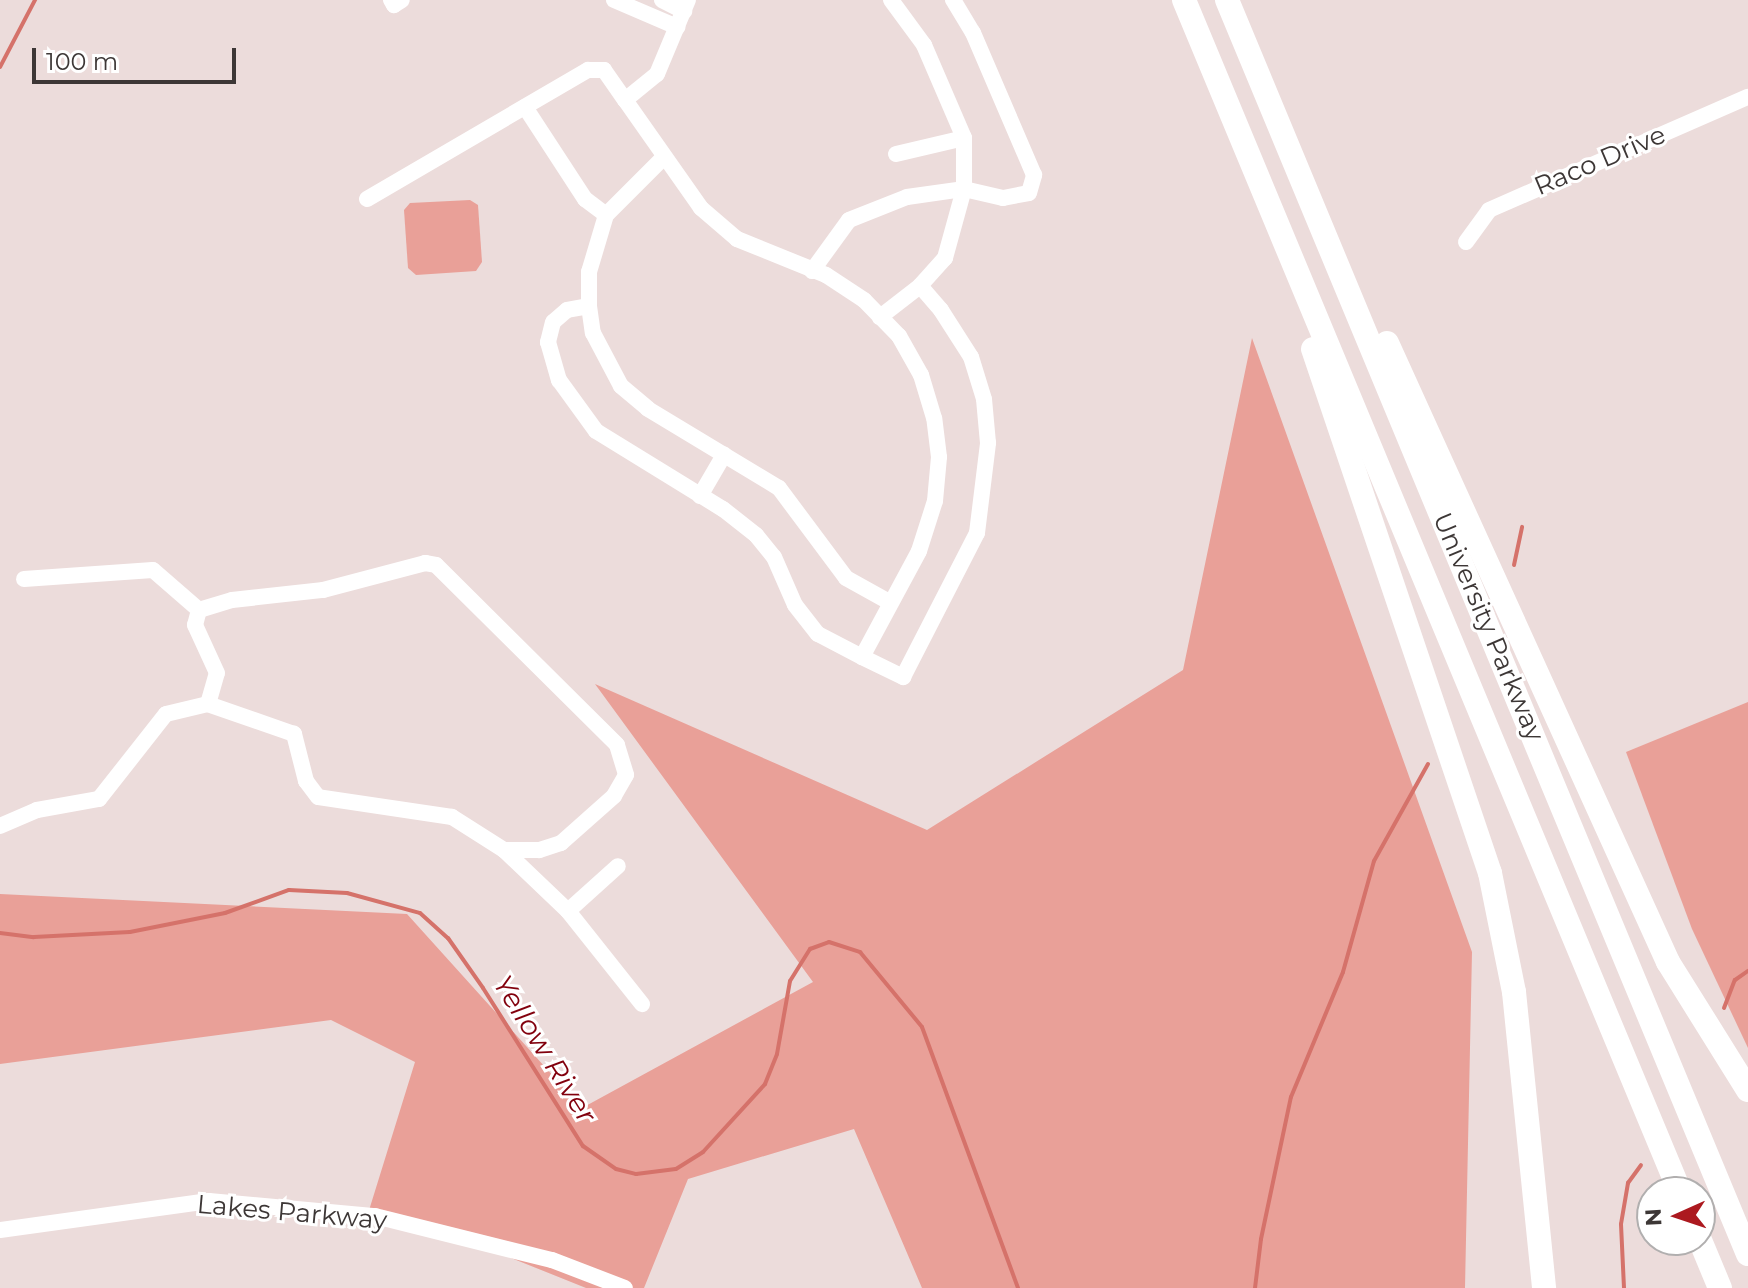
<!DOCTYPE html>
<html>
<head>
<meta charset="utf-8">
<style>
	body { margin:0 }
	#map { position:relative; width:1748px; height:1288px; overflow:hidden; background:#ecdcdb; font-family:Montserrat,sans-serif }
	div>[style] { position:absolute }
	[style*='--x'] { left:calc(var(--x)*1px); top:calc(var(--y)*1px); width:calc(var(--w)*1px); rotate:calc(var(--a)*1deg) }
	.green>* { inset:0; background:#e9a098 }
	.stream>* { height:4px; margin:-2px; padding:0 2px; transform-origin:2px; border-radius:2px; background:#d5726a }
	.minor>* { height:16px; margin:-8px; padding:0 8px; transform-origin:8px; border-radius:8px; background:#fff }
	.highway>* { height:24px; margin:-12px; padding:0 12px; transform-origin:12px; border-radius:12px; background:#fff }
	span { translate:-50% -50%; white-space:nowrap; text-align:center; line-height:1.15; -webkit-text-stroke:6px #fff; paint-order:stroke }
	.street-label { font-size:26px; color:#3d3736 }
	.water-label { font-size:28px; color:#82000d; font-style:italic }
	.north { position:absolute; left:1636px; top:1176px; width:80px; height:80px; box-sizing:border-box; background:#fff; border:2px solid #b1afaf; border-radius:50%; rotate:267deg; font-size:22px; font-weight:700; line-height:32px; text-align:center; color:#3d3736 }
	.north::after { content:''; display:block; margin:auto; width:28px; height:36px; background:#ac191f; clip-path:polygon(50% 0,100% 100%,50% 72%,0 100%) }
	.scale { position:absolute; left:32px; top:48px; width:204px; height:36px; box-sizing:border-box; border:4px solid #3d3736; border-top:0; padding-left:10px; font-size:24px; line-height:28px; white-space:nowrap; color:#3d3736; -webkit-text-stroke:6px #fff; paint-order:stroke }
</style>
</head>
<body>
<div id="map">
	<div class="green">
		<div style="clip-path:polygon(470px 200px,478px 205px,482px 262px,476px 271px,416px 275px,408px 268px,404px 210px,410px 203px)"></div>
		<div style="clip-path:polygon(1252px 338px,1472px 952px,1465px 1288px,922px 1288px,854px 1129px,688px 1179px,644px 1288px,586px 1288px,434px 1227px,366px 1220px,415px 1062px,331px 1020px,0 1064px,0 894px,407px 914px,582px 1108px,813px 982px,595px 684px,927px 830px,1183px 670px)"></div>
		<div style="clip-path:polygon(1748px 702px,1748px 1048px,1692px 929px,1626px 752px)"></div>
	</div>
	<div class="stream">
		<div style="--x:0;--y:67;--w:76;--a:-62.4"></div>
		<div style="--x:1514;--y:565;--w:39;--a:-78"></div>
		<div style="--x:0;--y:933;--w:34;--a:7"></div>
		<div style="--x:34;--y:937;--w:96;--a:-3"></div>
		<div style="--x:130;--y:932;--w:97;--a:-11.3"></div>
		<div style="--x:225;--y:913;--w:68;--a:-19.8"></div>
		<div style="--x:289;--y:890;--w:58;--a:3"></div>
		<div style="--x:347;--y:893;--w:76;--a:15.3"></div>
		<div style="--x:420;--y:913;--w:38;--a:42"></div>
		<div style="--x:448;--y:938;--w:61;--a:55"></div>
		<div style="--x:483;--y:988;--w:187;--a:57.7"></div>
		<div style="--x:583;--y:1146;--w:40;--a:34.9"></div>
		<div style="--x:616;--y:1169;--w:21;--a:14"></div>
		<div style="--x:636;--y:1174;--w:40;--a:-7.1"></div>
		<div style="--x:676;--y:1169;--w:32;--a:-32"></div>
		<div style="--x:703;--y:1152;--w:92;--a:-47.6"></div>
		<div style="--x:765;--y:1084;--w:32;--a:-68"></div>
		<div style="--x:777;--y:1054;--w:74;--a:-79.9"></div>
		<div style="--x:790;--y:981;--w:38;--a:-58"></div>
		<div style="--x:810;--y:949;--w:20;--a:-20"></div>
		<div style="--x:829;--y:942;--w:33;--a:18"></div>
		<div style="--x:860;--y:952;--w:97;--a:50.4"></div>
		<div style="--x:922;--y:1027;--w:278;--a:69.8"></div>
		<div style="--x:1724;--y:1008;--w:30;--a:-69"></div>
		<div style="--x:1735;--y:980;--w:16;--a:-35"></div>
		<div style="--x:1255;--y:1288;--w:49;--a:-83"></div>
		<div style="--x:1261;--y:1239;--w:145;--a:-78.1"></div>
		<div style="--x:1291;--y:1097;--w:135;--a:-67.4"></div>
		<div style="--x:1343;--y:972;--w:115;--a:-74.4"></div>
		<div style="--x:1374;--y:861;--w:111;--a:-60.9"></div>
		<div style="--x:1624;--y:1288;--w:64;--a:-92.7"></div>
		<div style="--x:1621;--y:1224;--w:42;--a:-80.3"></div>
		<div style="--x:1628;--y:1183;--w:22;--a:-54"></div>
	</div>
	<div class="minor">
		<div style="--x:391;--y:0;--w:6;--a:59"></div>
		<div style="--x:394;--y:5;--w:9;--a:-32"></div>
		<div style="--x:614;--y:0;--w:69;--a:23.2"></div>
		<div style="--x:662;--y:0;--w:25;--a:27"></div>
		<div style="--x:891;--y:0;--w:56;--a:53.7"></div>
		<div style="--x:924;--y:45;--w:101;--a:66.7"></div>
		<div style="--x:964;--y:138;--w:51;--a:90"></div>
		<div style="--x:964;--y:189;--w:40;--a:13"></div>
		<div style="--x:1003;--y:198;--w:26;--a:-11"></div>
		<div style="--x:1029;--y:193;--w:19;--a:-74"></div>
		<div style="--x:1034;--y:175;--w:155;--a:-113.2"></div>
		<div style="--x:973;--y:33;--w:39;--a:-121"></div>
		<div style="--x:525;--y:107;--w:110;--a:56.9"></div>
		<div style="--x:585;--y:199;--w:26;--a:37"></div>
		<div style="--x:896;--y:154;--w:70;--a:-13.2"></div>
		<div style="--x:663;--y:158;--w:81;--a:135"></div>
		<div style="--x:606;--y:215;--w:59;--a:106.6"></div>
		<div style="--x:589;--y:272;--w:34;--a:90"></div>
		<div style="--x:589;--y:306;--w:22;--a:170"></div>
		<div style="--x:567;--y:310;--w:18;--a:139"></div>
		<div style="--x:553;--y:322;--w:21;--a:104"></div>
		<div style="--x:548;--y:342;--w:40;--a:74"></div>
		<div style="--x:559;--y:380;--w:63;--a:54"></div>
		<div style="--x:596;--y:431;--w:149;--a:31.6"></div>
		<div style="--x:723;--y:509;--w:42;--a:38.2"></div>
		<div style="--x:756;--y:535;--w:28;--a:51"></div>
		<div style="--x:774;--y:557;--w:52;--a:66.4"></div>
		<div style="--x:795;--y:605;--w:37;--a:52"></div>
		<div style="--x:818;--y:634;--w:50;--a:27.6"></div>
		<div style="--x:862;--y:657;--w:120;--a:-61.7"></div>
		<div style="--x:919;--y:551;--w:52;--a:-72.3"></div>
		<div style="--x:935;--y:501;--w:44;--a:-84.8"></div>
		<div style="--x:939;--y:457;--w:39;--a:-97"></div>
		<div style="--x:934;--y:418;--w:45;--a:-106.8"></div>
		<div style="--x:921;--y:375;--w:45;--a:-119.4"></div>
		<div style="--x:899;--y:336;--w:50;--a:-134.2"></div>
		<div style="--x:864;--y:300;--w:45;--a:-146.7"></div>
		<div style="--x:826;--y:275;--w:96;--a:-158"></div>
		<div style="--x:737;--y:239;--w:48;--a:-139.3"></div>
		<div style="--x:701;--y:208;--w:132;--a:-125.1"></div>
		<div style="--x:625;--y:100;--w:41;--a:-39.1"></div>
		<div style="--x:657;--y:74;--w:80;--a:-67.3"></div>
		<div style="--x:367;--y:199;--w:256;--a:-30.3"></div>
		<div style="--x:588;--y:70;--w:16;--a:0"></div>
		<div style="--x:604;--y:70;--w:37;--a:55"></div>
		<div style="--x:1466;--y:242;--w:39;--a:-54"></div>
		<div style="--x:1489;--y:210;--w:283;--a:-23.6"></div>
		<div style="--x:812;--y:271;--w:63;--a:-54"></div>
		<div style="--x:849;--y:220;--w:62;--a:-21.6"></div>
		<div style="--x:907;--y:197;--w:58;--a:-8"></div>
		<div style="--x:964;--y:189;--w:72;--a:105.4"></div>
		<div style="--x:945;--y:258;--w:38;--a:132"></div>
		<div style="--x:589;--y:306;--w:27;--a:82"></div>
		<div style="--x:593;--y:333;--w:60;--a:62.2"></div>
		<div style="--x:621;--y:386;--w:35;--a:40"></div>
		<div style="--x:648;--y:409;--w:153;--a:31.1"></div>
		<div style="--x:779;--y:488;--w:112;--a:53.3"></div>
		<div style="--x:846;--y:578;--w:51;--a:29.1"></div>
		<div style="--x:700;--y:496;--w:48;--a:-59.7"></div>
		<div style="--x:425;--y:563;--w:11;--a:10"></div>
		<div style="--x:436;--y:565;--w:255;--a:44.8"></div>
		<div style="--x:617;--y:745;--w:31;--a:73"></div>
		<div style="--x:626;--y:775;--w:24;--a:120"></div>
		<div style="--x:614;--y:796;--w:71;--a:138.4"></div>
		<div style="--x:561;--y:843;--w:23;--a:162"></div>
		<div style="--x:539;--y:850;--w:35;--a:180"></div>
		<div style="--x:504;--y:850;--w:62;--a:-147.6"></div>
		<div style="--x:452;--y:817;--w:135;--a:-171.5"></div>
		<div style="--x:318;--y:797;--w:20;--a:-127"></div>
		<div style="--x:306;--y:781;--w:49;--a:-104.3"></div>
		<div style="--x:294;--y:734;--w:91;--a:-160.8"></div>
		<div style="--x:208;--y:704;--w:32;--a:-74"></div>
		<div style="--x:217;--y:673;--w:53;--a:-114.6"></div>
		<div style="--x:195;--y:625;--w:16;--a:-75"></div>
		<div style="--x:199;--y:610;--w:34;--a:-17"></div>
		<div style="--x:232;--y:600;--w:92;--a:-6.3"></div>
		<div style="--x:323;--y:590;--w:106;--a:-14.8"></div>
		<div style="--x:24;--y:579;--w:129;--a:-4"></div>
		<div style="--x:153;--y:570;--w:61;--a:41"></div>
		<div style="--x:862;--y:657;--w:46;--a:26"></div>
		<div style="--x:903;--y:677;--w:162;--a:-62.8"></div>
		<div style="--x:977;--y:533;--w:91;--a:-83"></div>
		<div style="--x:988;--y:443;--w:44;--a:-95.2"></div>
		<div style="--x:984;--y:399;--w:44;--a:-107.2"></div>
		<div style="--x:971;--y:357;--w:56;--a:-122.6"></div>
		<div style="--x:941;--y:310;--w:32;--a:-131"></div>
		<div style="--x:920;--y:286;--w:51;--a:142.2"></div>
		<div style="--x:0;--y:826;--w:40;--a:-23.4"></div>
		<div style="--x:37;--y:810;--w:63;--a:-10.1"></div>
		<div style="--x:99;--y:799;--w:108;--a:-51.8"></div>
		<div style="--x:166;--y:714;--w:43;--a:-13.4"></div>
		<div style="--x:504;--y:850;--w:88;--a:43.6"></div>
		<div style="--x:568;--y:911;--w:119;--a:51.5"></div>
		<div style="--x:568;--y:911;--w:67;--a:-42"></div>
		<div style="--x:0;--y:1230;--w:211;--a:-7.9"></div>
		<div style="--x:209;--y:1201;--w:167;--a:5.2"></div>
		<div style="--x:375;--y:1216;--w:182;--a:14"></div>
		<div style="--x:552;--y:1260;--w:78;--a:21"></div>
	</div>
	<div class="highway">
		<div style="--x:1184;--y:0;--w:1291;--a:67.41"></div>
		<div style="--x:1227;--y:0;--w:1358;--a:67.44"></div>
		<div style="--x:1387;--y:343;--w:680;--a:65.58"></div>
		<div style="--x:1668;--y:962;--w:151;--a:58"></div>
		<div style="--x:1313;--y:349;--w:553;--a:71.34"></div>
		<div style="--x:1490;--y:873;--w:121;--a:78.6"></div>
		<div style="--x:1514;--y:992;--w:298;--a:84.2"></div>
		<div style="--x:1700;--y:1240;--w:52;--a:67.4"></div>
	</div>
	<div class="street-label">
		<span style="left:1600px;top:161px;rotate:-23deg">Raco Drive</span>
		<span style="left:1488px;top:627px;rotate:67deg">University Parkway</span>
		<span style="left:292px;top:1213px;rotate:5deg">Lakes Parkway</span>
	</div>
	<div class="water-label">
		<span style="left:545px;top:1049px;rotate:58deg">Yellow River</span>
	</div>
	<div class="north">N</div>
	<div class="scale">100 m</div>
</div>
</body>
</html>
